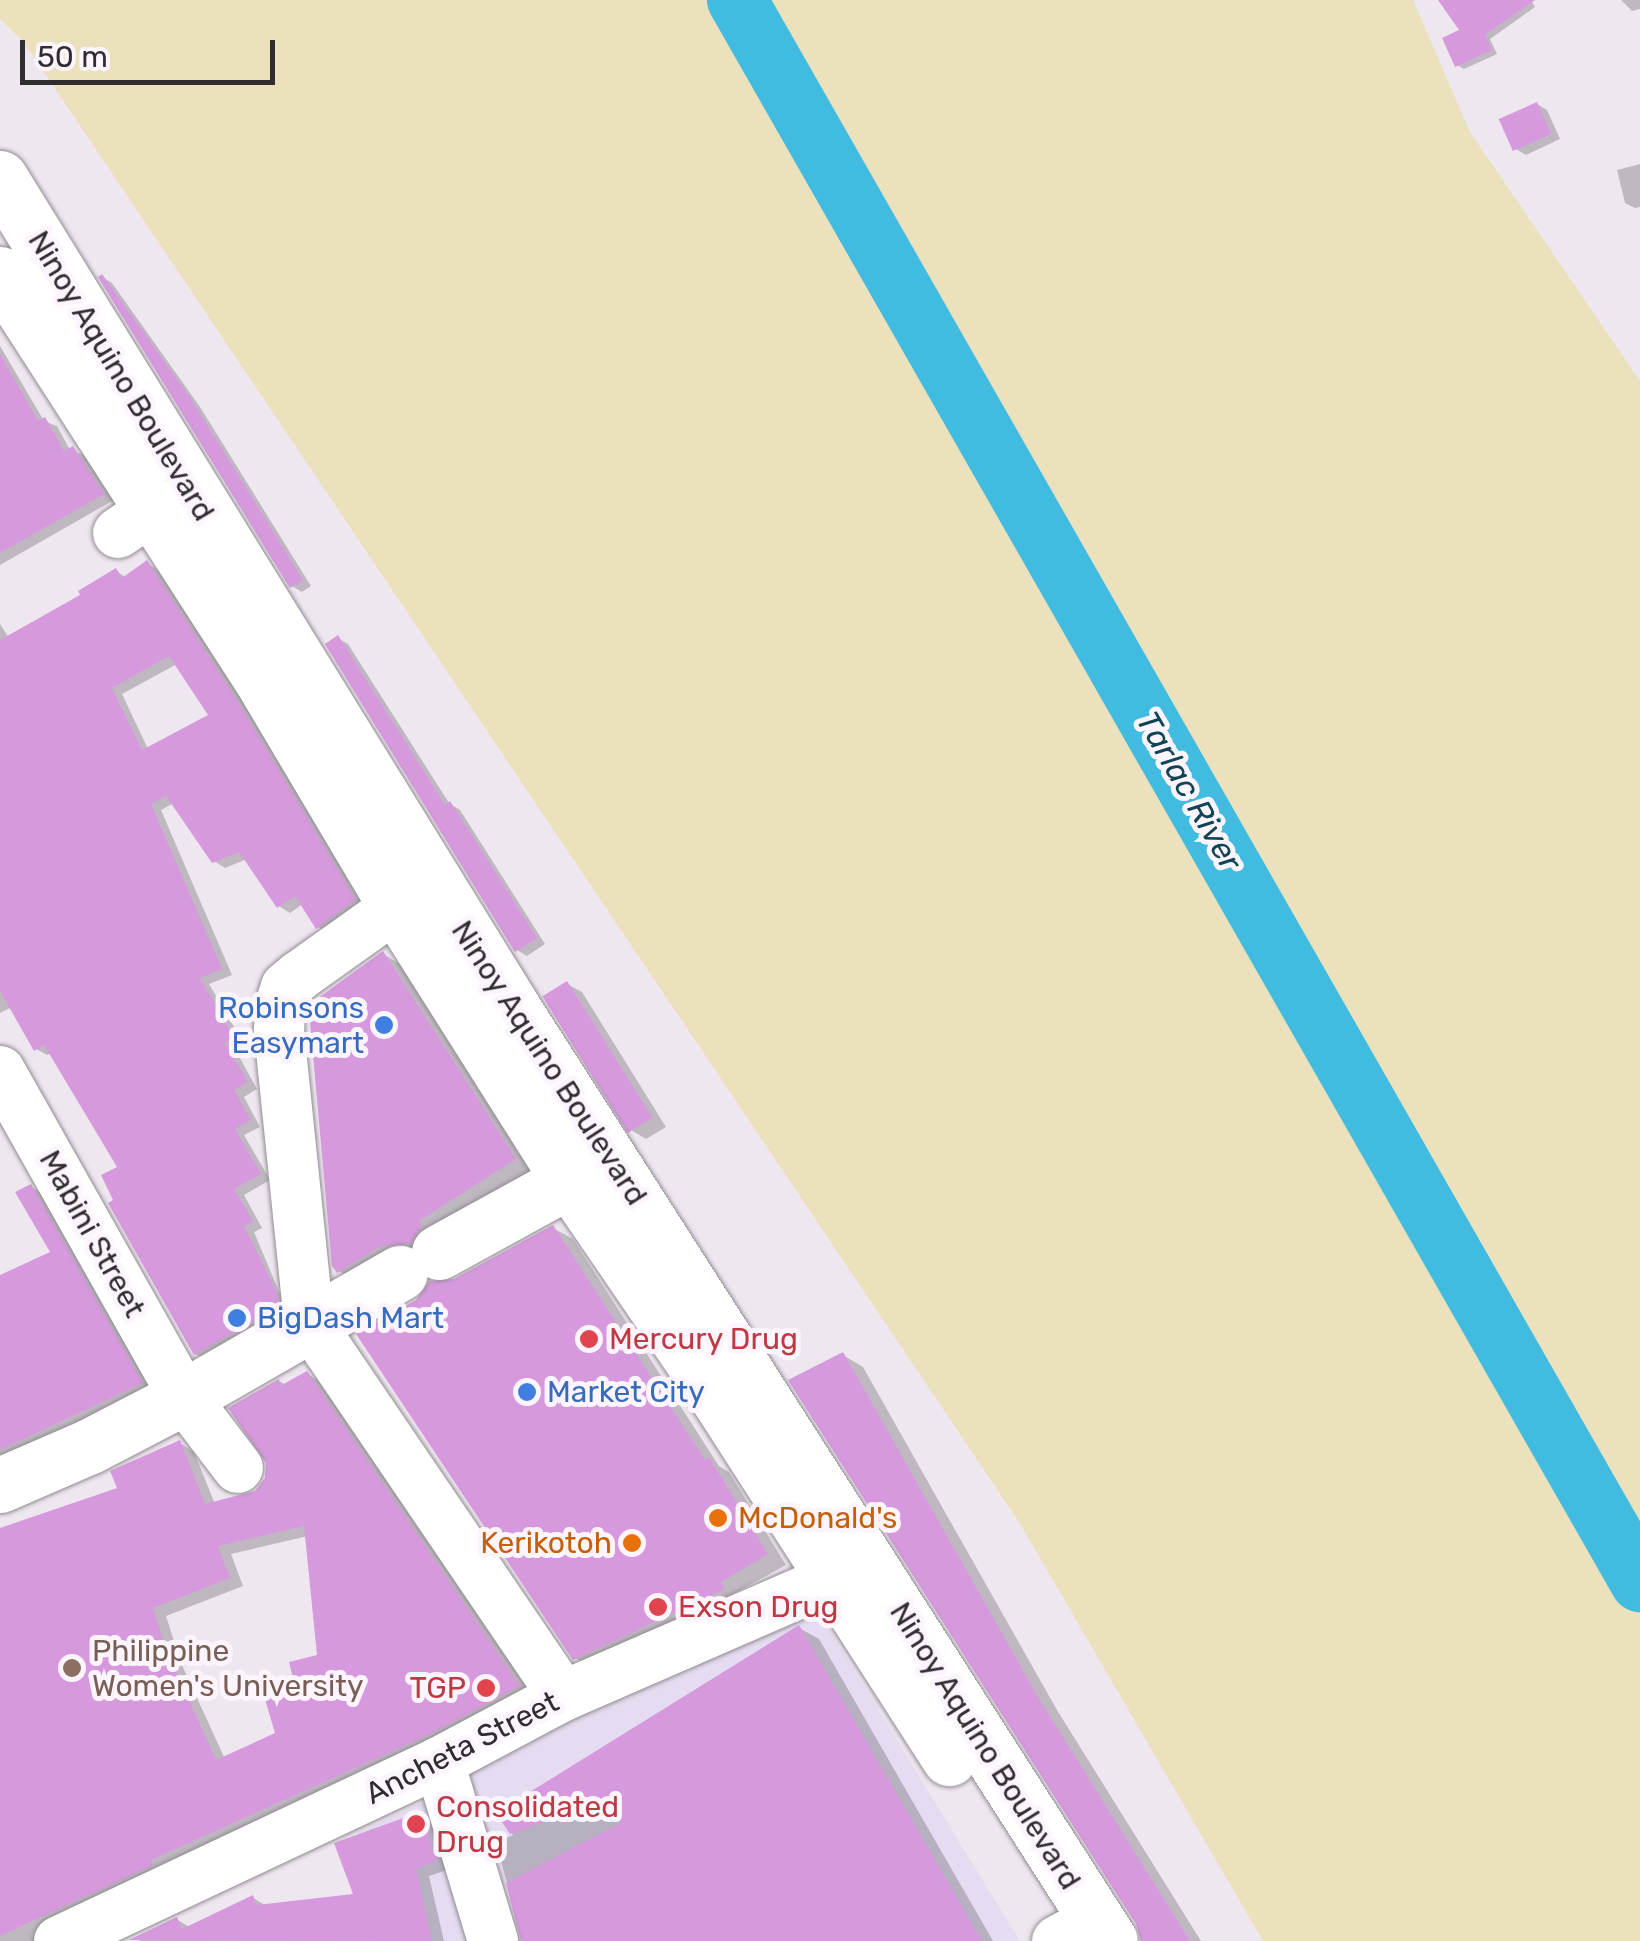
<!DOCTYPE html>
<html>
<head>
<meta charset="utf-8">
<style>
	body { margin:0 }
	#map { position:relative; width:1640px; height:1941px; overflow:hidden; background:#efe7f0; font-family:Rubik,sans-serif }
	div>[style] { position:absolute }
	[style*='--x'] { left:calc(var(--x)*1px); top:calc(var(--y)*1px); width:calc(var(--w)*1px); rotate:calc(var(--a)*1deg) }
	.commercial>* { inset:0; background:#e5dcf1 }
	.sand>* { inset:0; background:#ebe1bc }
	.shadow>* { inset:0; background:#0003 }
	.river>* { height:60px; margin:-30px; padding:0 30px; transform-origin:30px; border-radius:30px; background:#41bbdf }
	.building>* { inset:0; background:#d799de; transform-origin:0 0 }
	.roads { filter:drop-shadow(0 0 2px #918b92) drop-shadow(0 0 2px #918b92) }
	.minor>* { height:50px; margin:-25px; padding:0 25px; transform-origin:25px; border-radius:25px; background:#fff }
	.major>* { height:55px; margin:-27.5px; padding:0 27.5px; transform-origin:27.5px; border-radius:27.5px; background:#fff }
	.dots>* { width:28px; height:28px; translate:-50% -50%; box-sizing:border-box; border:5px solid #fcf5fd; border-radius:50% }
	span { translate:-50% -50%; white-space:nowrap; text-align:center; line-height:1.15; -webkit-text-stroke:10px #fcf5fd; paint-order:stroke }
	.street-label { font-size:30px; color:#302d30 }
	.shop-label { font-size:30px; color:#366cbe }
	.right { translate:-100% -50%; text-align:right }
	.left { translate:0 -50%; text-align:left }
	.health-label { font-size:30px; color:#be3a42 }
	.food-label { font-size:30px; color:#c56008 }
	.education-label { font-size:30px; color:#785e54 }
	.water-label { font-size:32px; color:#104554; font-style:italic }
	.scale { position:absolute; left:20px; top:40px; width:255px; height:45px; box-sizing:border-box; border:5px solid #302d30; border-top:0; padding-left:12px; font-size:30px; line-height:35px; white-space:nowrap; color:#302d30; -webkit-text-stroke:8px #fcf5fd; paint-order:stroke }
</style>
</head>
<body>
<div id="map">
	<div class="commercial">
		<div style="clip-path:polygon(816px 1608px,1020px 1941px,514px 1941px,466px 1769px,569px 1700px)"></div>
		<div style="clip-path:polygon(436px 1796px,478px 1941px,379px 1941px,358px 1833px)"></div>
	</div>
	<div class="sand">
		<div style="clip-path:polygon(0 0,1413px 0,1470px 132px,1640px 381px,1640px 1941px,1263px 1941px,1019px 1522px,23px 41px,0 19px)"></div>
	</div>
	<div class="shadow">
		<div style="clip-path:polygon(1444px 0,1531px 0,1535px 7px,1490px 39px,1497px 54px,1464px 69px,1457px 65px,1463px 31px)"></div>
		<div style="clip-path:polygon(1621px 0,1640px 0,1640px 9px,1632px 11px)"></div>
		<div style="clip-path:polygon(1537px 104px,1547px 110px,1560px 139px,1526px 155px,1516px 149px)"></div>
		<div style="clip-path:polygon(1640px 164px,1640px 207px,1635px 208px,1625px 203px,1617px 170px)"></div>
		<div style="clip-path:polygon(102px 277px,112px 283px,200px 407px,311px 586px,302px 592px,292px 586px)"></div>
		<div style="clip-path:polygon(0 346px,44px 421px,57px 426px,70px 450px,84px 455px,114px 500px,0 565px)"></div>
		<div style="clip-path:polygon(evenodd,147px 563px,158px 570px,251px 714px,366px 907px,329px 933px,318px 927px,303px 904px,290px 913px,279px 906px,247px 859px,225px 868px,214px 861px,174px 803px,161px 810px,232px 975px,209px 984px,244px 1044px,235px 1049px,257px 1089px,244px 1097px,260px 1127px,244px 1135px,270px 1180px,244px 1195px,262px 1228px,254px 1232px,288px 1313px,207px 1360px,195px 1354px,116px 1201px,120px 1168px,52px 1053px,47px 1055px,36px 1049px,12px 1007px,0 1013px,0 624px,9px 638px,84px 596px,116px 571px,127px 578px,147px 563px,177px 664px,211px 716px,148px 749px,122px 694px,177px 664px)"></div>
		<div style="clip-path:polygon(338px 638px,348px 644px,449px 803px,460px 810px,545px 944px,527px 956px,517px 950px)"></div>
		<div style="clip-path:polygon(383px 954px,403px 966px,534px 1170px,441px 1238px,359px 1282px,339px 1271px)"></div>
		<div style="clip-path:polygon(567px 984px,582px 992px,666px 1127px,646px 1139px,631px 1130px)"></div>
		<div style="clip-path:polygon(31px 1187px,45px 1195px,155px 1391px,0 1463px,0 1277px,53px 1253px)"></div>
		<div style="clip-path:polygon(553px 1228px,573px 1239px,719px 1466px,729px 1472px,786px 1565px,595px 1670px,575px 1658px,455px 1282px)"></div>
		<div style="clip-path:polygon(843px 1355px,863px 1367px,1057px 1710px,1201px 1941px,1142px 1941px,1139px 1923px)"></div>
		<div style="clip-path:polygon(evenodd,307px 1374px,322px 1382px,533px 1695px,34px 1935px,37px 1941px,0 1941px,0 1532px,121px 1490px,180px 1443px,194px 1452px,215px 1504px,256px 1494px,267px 1479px,279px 1381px,286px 1385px,307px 1374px,308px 1536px,320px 1657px,298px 1689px,279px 1734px,225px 1759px,181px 1663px,166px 1616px,243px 1586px,231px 1554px,308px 1536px)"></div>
		<div style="clip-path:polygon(799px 1628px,819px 1639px,993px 1941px,523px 1941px,496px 1843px,513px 1835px,500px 1814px)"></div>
		<div style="clip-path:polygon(420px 1815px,434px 1824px,450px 1869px,429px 1876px,444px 1941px,139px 1941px,178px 1920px,191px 1928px,253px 1898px,267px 1906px,356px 1897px)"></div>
	</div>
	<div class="river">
		<div style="--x:737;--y:0;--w:1822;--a:60.28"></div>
	</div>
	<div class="building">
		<div style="clip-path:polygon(1438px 0,1535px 0,1485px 35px,1492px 50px,1455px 67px,1442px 38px,1459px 30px)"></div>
		<div style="left:1537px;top:102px;width:35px;height:42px;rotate:66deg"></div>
		<div style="clip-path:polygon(102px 274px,191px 399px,303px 580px,290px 588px,98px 277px)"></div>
		<div style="clip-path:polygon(0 354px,38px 421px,45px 417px,64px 451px,73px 446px,104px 494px,0 553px)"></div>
		<div style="clip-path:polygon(evenodd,147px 560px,240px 705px,356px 900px,316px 929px,295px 896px,277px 908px,239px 852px,212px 863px,166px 796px,151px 804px,222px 969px,200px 978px,234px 1037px,225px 1043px,248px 1082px,234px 1090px,251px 1120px,235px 1129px,261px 1174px,234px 1189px,253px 1221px,244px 1226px,277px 1293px,279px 1307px,194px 1355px,108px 1203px,113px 1200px,101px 1175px,117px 1167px,44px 1045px,34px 1051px,0 991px,0 640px,80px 595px,78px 591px,116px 568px,122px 578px,147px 560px,169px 656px,208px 715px,142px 750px,112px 688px,169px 656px)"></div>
		<div style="clip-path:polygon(338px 635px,445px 805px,450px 801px,537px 938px,515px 952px,325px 644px)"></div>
		<div style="clip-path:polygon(383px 951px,516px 1159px,419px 1221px,422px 1226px,410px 1244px,381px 1246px,337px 1273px,332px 1266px,309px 1011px,317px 999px)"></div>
		<div style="left:567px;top:981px;width:161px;height:29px;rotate:58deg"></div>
		<div style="clip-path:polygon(31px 1184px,143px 1383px,0 1450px,0 1275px,50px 1252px,15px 1192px)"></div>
		<div style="clip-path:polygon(553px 1225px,705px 1460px,709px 1457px,768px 1554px,721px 1582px,725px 1589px,573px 1660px,356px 1334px,416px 1300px,429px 1281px,454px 1279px)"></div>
		<div style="clip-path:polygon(843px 1352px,1038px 1697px,1190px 1941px,1141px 1941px,1136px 1924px,788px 1380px)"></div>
		<div style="clip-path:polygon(evenodd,307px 1371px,520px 1686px,426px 1736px,151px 1860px,153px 1865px,0 1936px,0 1528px,117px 1488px,110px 1471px,180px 1440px,205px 1504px,255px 1491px,265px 1478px,266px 1463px,228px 1408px,279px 1379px,280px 1386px,307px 1371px,304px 1526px,317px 1655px,289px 1662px,295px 1687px,264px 1696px,275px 1733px,216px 1760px,167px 1652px,153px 1608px,230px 1578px,218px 1546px,304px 1526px)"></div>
		<div style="clip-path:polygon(799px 1625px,982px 1941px,521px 1941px,506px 1883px,621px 1823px,610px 1798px,510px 1834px,496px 1813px)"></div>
		<div style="clip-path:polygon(420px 1812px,437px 1861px,416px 1869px,432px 1941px,129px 1940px,177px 1917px,182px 1929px,253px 1895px,257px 1905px,353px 1894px,334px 1843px)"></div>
	</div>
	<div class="roads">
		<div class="minor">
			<div style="--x:118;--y:533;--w:37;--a:-34"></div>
			<div style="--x:428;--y:884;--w:158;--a:144.5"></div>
			<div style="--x:299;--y:976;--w:17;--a:140"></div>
			<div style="--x:286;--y:987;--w:20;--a:108"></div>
			<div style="--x:280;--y:1006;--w:25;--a:92"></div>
			<div style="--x:279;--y:1031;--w:293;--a:84.1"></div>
			<div style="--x:309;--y:1322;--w:452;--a:55.8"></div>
			<div style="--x:0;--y:1071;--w:374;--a:60.6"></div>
			<div style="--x:184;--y:1397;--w:89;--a:52.7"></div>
			<div style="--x:439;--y:1762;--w:187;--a:73.2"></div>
			<div style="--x:59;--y:1941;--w:420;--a:-25.2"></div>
			<div style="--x:439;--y:1762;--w:140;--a:-28"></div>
			<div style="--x:563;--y:1696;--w:334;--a:-23.5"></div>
			<div style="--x:1057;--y:1941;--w:44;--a:-28.3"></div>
		</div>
		<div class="major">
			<div style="--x:0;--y:178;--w:978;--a:58.29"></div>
			<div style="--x:514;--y:1010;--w:1105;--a:57.37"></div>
			<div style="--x:0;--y:274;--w:493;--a:57.2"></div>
			<div style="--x:267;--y:689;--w:251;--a:59.3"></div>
			<div style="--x:395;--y:905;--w:325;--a:57.7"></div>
			<div style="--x:569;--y:1180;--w:277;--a:55.7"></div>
			<div style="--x:725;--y:1409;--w:415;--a:57.3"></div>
			<div style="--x:439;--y:1252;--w:183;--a:-28.8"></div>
			<div style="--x:0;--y:1485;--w:98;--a:-23.4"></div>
			<div style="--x:90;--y:1446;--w:106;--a:-27.5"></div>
			<div style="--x:184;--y:1397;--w:249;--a:-29.9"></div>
		</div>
	</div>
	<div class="dots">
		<div style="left:384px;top:1025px;background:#3f7fe0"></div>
		<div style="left:237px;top:1318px;background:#3f7fe0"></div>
		<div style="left:589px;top:1339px;background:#e0444e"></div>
		<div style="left:527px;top:1392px;background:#3f7fe0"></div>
		<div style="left:718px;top:1518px;background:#e8710a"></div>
		<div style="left:632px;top:1543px;background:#e8710a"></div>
		<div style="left:658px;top:1607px;background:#e0444e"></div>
		<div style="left:72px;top:1668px;background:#8d6e63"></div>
		<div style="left:486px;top:1688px;background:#e0444e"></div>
		<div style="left:416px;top:1824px;background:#e0444e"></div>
	</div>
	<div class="street-label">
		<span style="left:121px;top:376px;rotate:59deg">Ninoy Aquino Boulevard</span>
		<span style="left:549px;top:1063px;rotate:57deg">Ninoy Aquino Boulevard</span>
		<span style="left:92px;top:1234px;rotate:61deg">Mabini Street</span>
		<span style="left:985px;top:1746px;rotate:58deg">Ninoy Aquino Boulevard</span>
		<span style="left:462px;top:1748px;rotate:-27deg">Ancheta Street</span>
	</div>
	<div class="shop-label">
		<span class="right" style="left:364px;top:1025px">Robinsons<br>Easymart</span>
		<span class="left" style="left:257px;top:1318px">BigDash Mart</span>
		<span class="left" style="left:547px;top:1392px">Market City</span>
	</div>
	<div class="health-label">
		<span class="left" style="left:609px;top:1339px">Mercury Drug</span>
		<span class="left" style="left:678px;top:1607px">Exson Drug</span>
		<span class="right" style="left:466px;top:1688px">TGP</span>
		<span class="left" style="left:436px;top:1824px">Consolidated<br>Drug</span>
	</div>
	<div class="food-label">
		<span class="left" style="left:738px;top:1518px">McDonald's</span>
		<span class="right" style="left:612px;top:1543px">Kerikotoh</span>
	</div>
	<div class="education-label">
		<span class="left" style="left:92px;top:1668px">Philippine<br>Women's University</span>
	</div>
	<div class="water-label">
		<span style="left:1189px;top:791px;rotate:60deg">Tarlac River</span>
	</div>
	<div class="scale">50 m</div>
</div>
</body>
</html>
